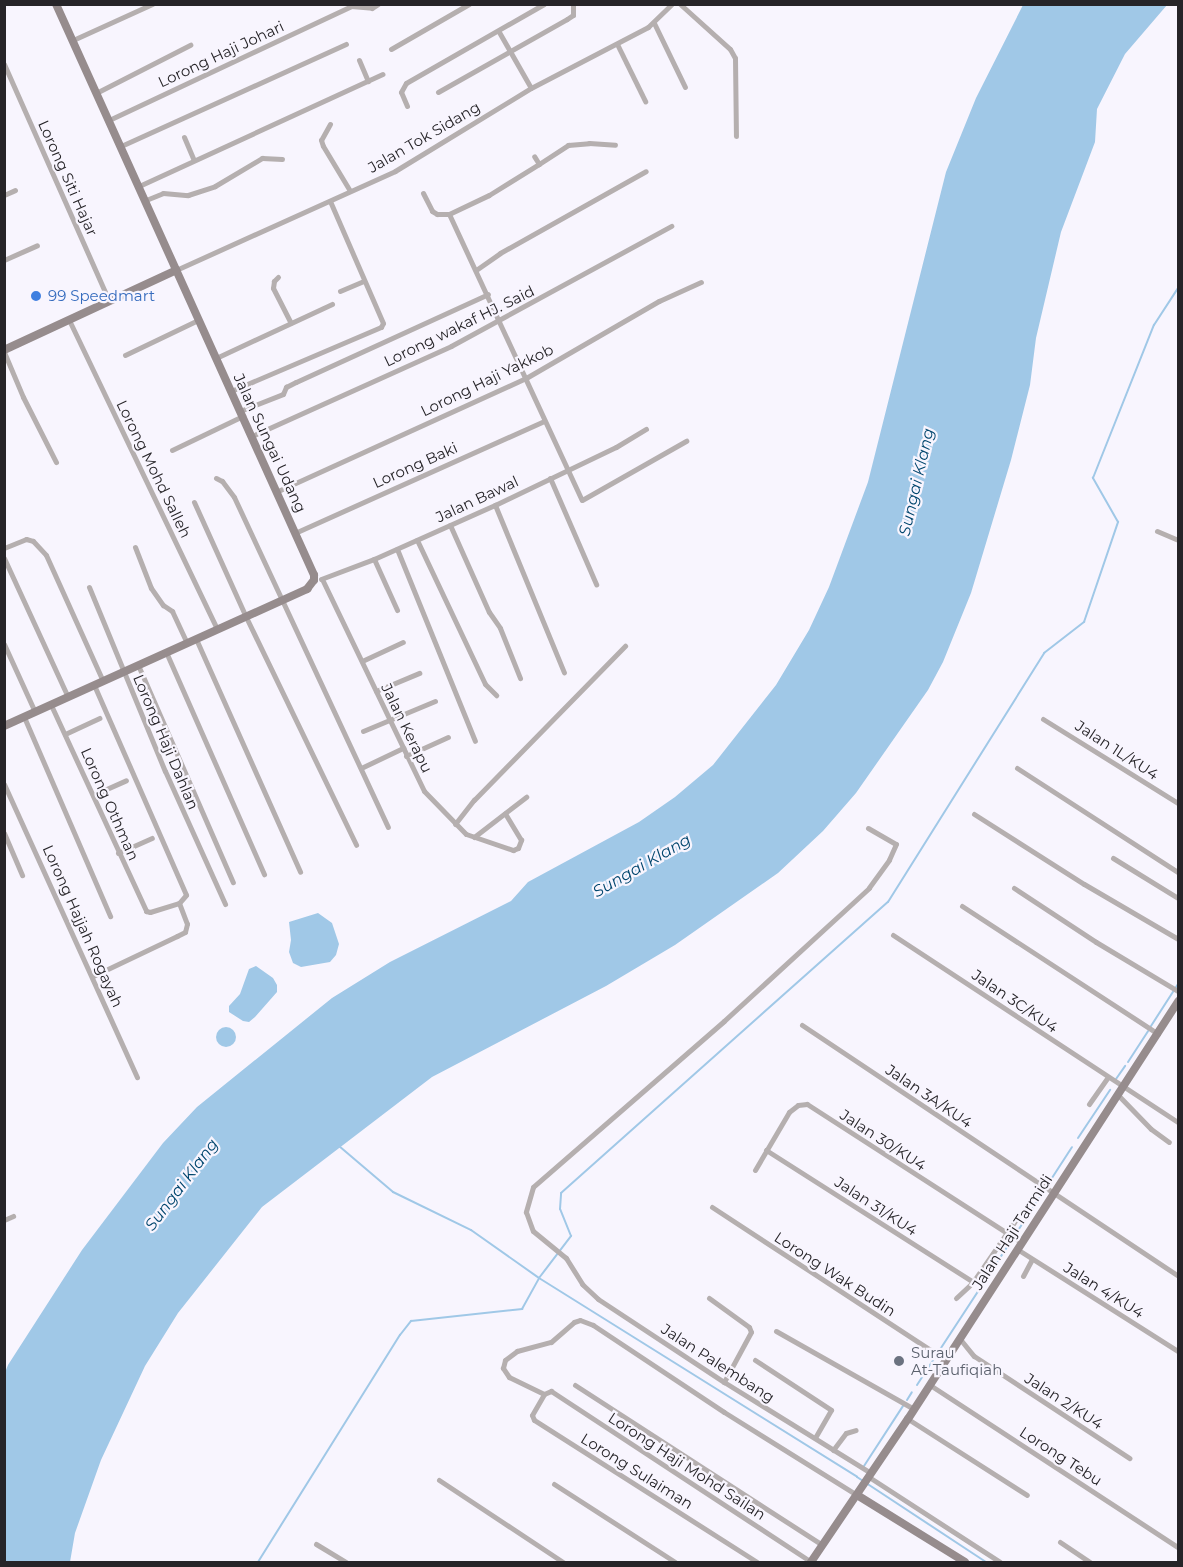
<!DOCTYPE html>
<html>
<head>
<meta charset="utf-8">
<style>
	body { margin:0 }
	#map { position:relative; width:1183px; height:1567px; overflow:hidden; background:#f8f5fe; font-family:Montserrat,sans-serif }
	div>[style] { position:absolute }
	[style*='--x'] { left:calc(var(--x)*1px); top:calc(var(--y)*1px); width:calc(var(--w)*1px); rotate:calc(var(--a)*1deg) }
	.water>* { inset:0; background:#a0c8e7 }
	.round { border-radius:50% }
	.stream>* { height:2px; margin:-1px; padding:0 1px; transform-origin:1px; border-radius:1px; background:#a0c8e7 }
	.street>* { height:5px; margin:-2.5px; padding:0 2.5px; transform-origin:2.5px; border-radius:2.5px; background:#b5afaf }
	.secondary>* { height:8px; margin:-4px; padding:0 4px; transform-origin:4px; border-radius:4px; background:#968c8d }
	.dots>* { width:16px; height:16px; translate:-50% -50%; box-sizing:border-box; border:3px solid #f8f5fe; border-radius:50% }
	span { translate:-50% -50%; white-space:nowrap; text-align:center; line-height:1.15; -webkit-text-stroke:4.5px #f8f5fe; paint-order:stroke }
	.street-label { font-size:15px; color:#262428 }
	.shop-label { font-size:15px; color:#366cbe }
	.left { translate:0 -50%; text-align:left }
	.worship-label { font-size:15px; color:#5b616d }
	.water-label { font-size:16px; color:#00466e; font-style:italic }
	.frame { position:absolute; inset:0; border:6px solid #262428; pointer-events:none }
</style>
</head>
<body>
<div id="map">
	<div class="water">
		<div style="clip-path:polygon(1023px 5px,1167px 5px,1125px 54px,1097px 109px,1095px 142px,1061px 232px,1036px 338px,1030px 385px,1011px 460px,971px 593px,943px 662px,928px 690px,856px 793px,823px 831px,778px 873px,675px 945px,606px 986px,432px 1077px,262px 1207px,178px 1313px,145px 1366px,101px 1460px,75px 1533px,70px 1562px,5px 1562px,4px 1375px,8px 1365px,82px 1250px,163px 1143px,197px 1107px,332px 998px,390px 962px,511px 901px,528px 882px,639px 822px,675px 797px,713px 765px,776px 685px,809px 630px,829px 587px,868px 482px,946px 172px,976px 98px)"></div>
		<div style="clip-path:polygon(318px 913px,332px 923px,339px 944px,336px 955px,330px 962px,301px 967px,293px 963px,289px 952px,291px 940px,289px 922px)"></div>
		<div style="clip-path:polygon(256px 966px,273px 978px,277px 985px,277px 992px,255px 1017px,249px 1022px,243px 1021px,229px 1012px,229px 1006px,240px 994px,249px 969px)"></div>
		<div class="round" style="left:216px;top:1027px;width:20px;height:20px"></div>
	</div>
	<div class="stream">
		<div style="--x:1151;--y:1026;--w:50;--a:-57.3"></div>
		<div style="--x:1128;--y:1062;--w:37;--a:-57"></div>
		<div style="--x:1116;--y:1079;--w:16;--a:-55"></div>
		<div style="--x:1078;--y:1138;--w:58;--a:-56.3"></div>
		<div style="--x:339;--y:1146;--w:71;--a:40.4"></div>
		<div style="--x:393;--y:1192;--w:87;--a:26"></div>
		<div style="--x:471;--y:1230;--w:83;--a:35.2"></div>
		<div style="--x:539;--y:1278;--w:375;--a:32"></div>
		<div style="--x:857;--y:1477;--w:154;--a:33.4"></div>
		<div style="--x:1017;--y:1232;--w:101;--a:-57.1"></div>
		<div style="--x:939;--y:1351;--w:128;--a:-56.8"></div>
		<div style="--x:917;--y:1385;--w:33;--a:-57"></div>
		<div style="--x:907;--y:1400;--w:9;--a:-58"></div>
		<div style="--x:864;--y:1466;--w:72;--a:-57"></div>
		<div style="--x:258;--y:1562;--w:268;--a:-58"></div>
		<div style="--x:400;--y:1335;--w:18;--a:-52"></div>
		<div style="--x:411;--y:1321;--w:112;--a:-6.2"></div>
		<div style="--x:522;--y:1309;--w:35;--a:-61"></div>
		<div style="--x:539;--y:1278;--w:53;--a:-52.7"></div>
		<div style="--x:571;--y:1236;--w:29;--a:-112"></div>
		<div style="--x:560;--y:1209;--w:16;--a:-86"></div>
		<div style="--x:561;--y:1193;--w:438;--a:-41.7"></div>
		<div style="--x:888;--y:902;--w:294;--a:-57.9"></div>
		<div style="--x:1044;--y:653;--w:51;--a:-37.8"></div>
		<div style="--x:1084;--y:622;--w:106;--a:-71.2"></div>
		<div style="--x:1118;--y:522;--w:51;--a:-119.6"></div>
		<div style="--x:1093;--y:478;--w:165;--a:-68.3"></div>
		<div style="--x:1154;--y:325;--w:44;--a:-57"></div>
	</div>
	<div class="street">
		<div style="--x:680;--y:4;--w:67;--a:42"></div>
		<div style="--x:730;--y:49;--w:10;--a:61"></div>
		<div style="--x:735;--y:58;--w:78;--a:89.3"></div>
		<div style="--x:654;--y:23;--w:71;--a:64.2"></div>
		<div style="--x:499;--y:32;--w:64;--a:60.3"></div>
		<div style="--x:73;--y:40;--w:87;--a:-24.5"></div>
		<div style="--x:617;--y:44;--w:64;--a:63.8"></div>
		<div style="--x:391;--y:49;--w:90;--a:-30"></div>
		<div style="--x:359;--y:60;--w:23;--a:67"></div>
		<div style="--x:4;--y:64;--w:259;--a:66.1"></div>
		<div style="--x:438;--y:92;--w:148;--a:-29.5"></div>
		<div style="--x:567;--y:19;--w:7;--a:-34"></div>
		<div style="--x:573;--y:15;--w:11;--a:-90"></div>
		<div style="--x:96;--y:93;--w:106;--a:-27.1"></div>
		<div style="--x:407;--y:106;--w:15;--a:-113"></div>
		<div style="--x:401;--y:92;--w:10;--a:-61"></div>
		<div style="--x:406;--y:83;--w:159;--a:-29.8"></div>
		<div style="--x:109;--y:120;--w:268;--a:-25.2"></div>
		<div style="--x:351;--y:6;--w:21;--a:5"></div>
		<div style="--x:372;--y:8;--w:7;--a:-34"></div>
		<div style="--x:330;--y:124;--w:18;--a:119"></div>
		<div style="--x:321;--y:140;--w:6;--a:72"></div>
		<div style="--x:323;--y:146;--w:52;--a:59"></div>
		<div style="--x:184;--y:137;--w:25;--a:67"></div>
		<div style="--x:121;--y:146;--w:247;--a:-24.4"></div>
		<div style="--x:539;--y:164;--w:35;--a:-33"></div>
		<div style="--x:568;--y:145;--w:21;--a:-5"></div>
		<div style="--x:589;--y:143;--w:26;--a:4"></div>
		<div style="--x:139;--y:186;--w:268;--a:-24.7"></div>
		<div style="--x:423;--y:193;--w:20;--a:63"></div>
		<div style="--x:432;--y:211;--w:6;--a:31"></div>
		<div style="--x:437;--y:214;--w:12;--a:0"></div>
		<div style="--x:449;--y:214;--w:315;--a:65.1"></div>
		<div style="--x:582;--y:500;--w:120;--a:-29.6"></div>
		<div style="--x:4;--y:195;--w:12;--a:-24"></div>
		<div style="--x:146;--y:200;--w:18;--a:-22"></div>
		<div style="--x:163;--y:193;--w:25;--a:5"></div>
		<div style="--x:188;--y:195;--w:28;--a:-18"></div>
		<div style="--x:215;--y:186;--w:55;--a:-30.8"></div>
		<div style="--x:262;--y:158;--w:20;--a:3"></div>
		<div style="--x:449;--y:214;--w:44;--a:-25.4"></div>
		<div style="--x:489;--y:195;--w:59;--a:-31.8"></div>
		<div style="--x:539;--y:164;--w:9;--a:-122"></div>
		<div style="--x:4;--y:260;--w:36;--a:-24"></div>
		<div style="--x:176;--y:270;--w:240;--a:-24.3"></div>
		<div style="--x:395;--y:171;--w:159;--a:-31.4"></div>
		<div style="--x:531;--y:88;--w:132;--a:-27.5"></div>
		<div style="--x:648;--y:27;--w:33;--a:-44"></div>
		<div style="--x:476;--y:270;--w:29;--a:-35"></div>
		<div style="--x:500;--y:253;--w:167;--a:-29.3"></div>
		<div style="--x:278;--y:277;--w:6;--a:135"></div>
		<div style="--x:274;--y:281;--w:7;--a:98"></div>
		<div style="--x:273;--y:288;--w:39;--a:63"></div>
		<div style="--x:340;--y:291;--w:25;--a:-23"></div>
		<div style="--x:69;--y:320;--w:343;--a:64.4"></div>
		<div style="--x:4;--y:352;--w:49;--a:67.1"></div>
		<div style="--x:23;--y:397;--w:73;--a:63.1"></div>
		<div style="--x:125;--y:355;--w:81;--a:-25.6"></div>
		<div style="--x:216;--y:358;--w:128;--a:-25"></div>
		<div style="--x:231;--y:391;--w:163;--a:-23.1"></div>
		<div style="--x:381;--y:327;--w:4;--a:-63"></div>
		<div style="--x:383;--y:323;--w:133;--a:-113.5"></div>
		<div style="--x:240;--y:411;--w:46;--a:-21.6"></div>
		<div style="--x:283;--y:394;--w:8;--a:-67"></div>
		<div style="--x:286;--y:387;--w:11;--a:-27"></div>
		<div style="--x:296;--y:382;--w:211;--a:-24.6"></div>
		<div style="--x:252;--y:436;--w:218;--a:-24.3"></div>
		<div style="--x:451;--y:346;--w:251;--a:-28.6"></div>
		<div style="--x:172;--y:450;--w:79;--a:-25.6"></div>
		<div style="--x:216;--y:478;--w:7;--a:27"></div>
		<div style="--x:222;--y:481;--w:20;--a:53"></div>
		<div style="--x:234;--y:497;--w:364;--a:65"></div>
		<div style="--x:550;--y:478;--w:116;--a:66.5"></div>
		<div style="--x:278;--y:491;--w:273;--a:-24.5"></div>
		<div style="--x:526;--y:378;--w:154;--a:-30.1"></div>
		<div style="--x:659;--y:301;--w:46;--a:-24.3"></div>
		<div style="--x:194;--y:502;--w:126;--a:65.7"></div>
		<div style="--x:246;--y:617;--w:253;--a:64.2"></div>
		<div style="--x:495;--y:505;--w:181;--a:67.6"></div>
		<div style="--x:450;--y:525;--w:95;--a:65.9"></div>
		<div style="--x:489;--y:612;--w:19;--a:55"></div>
		<div style="--x:500;--y:628;--w:54;--a:68.2"></div>
		<div style="--x:1157;--y:531;--w:23;--a:23"></div>
		<div style="--x:297;--y:532;--w:271;--a:-24.2"></div>
		<div style="--x:417;--y:540;--w:159;--a:64.7"></div>
		<div style="--x:485;--y:684;--w:16;--a:45"></div>
		<div style="--x:135;--y:547;--w:44;--a:68.7"></div>
		<div style="--x:151;--y:588;--w:21;--a:55"></div>
		<div style="--x:163;--y:605;--w:11;--a:34"></div>
		<div style="--x:172;--y:611;--w:35;--a:65"></div>
		<div style="--x:4;--y:548;--w:24;--a:-22"></div>
		<div style="--x:26;--y:539;--w:7;--a:16"></div>
		<div style="--x:33;--y:541;--w:19;--a:47"></div>
		<div style="--x:46;--y:555;--w:138;--a:65.7"></div>
		<div style="--x:397;--y:549;--w:207;--a:67.9"></div>
		<div style="--x:4;--y:558;--w:153;--a:65.3"></div>
		<div style="--x:374;--y:559;--w:56;--a:65.7"></div>
		<div style="--x:321;--y:579;--w:57;--a:-20.7"></div>
		<div style="--x:374;--y:559;--w:133;--a:-24.1"></div>
		<div style="--x:495;--y:505;--w:134;--a:-25.6"></div>
		<div style="--x:616;--y:447;--w:35;--a:-31"></div>
		<div style="--x:322;--y:579;--w:235;--a:64.3"></div>
		<div style="--x:424;--y:791;--w:60;--a:45.7"></div>
		<div style="--x:466;--y:834;--w:50;--a:18.8"></div>
		<div style="--x:513;--y:850;--w:5;--a:-22"></div>
		<div style="--x:518;--y:848;--w:9;--a:-69"></div>
		<div style="--x:521;--y:840;--w:31;--a:-121"></div>
		<div style="--x:89;--y:587;--w:199;--a:67.6"></div>
		<div style="--x:165;--y:771;--w:146;--a:65.7"></div>
		<div style="--x:196;--y:639;--w:255;--a:65.9"></div>
		<div style="--x:4;--y:644;--w:75;--a:65.5"></div>
		<div style="--x:166;--y:652;--w:243;--a:66.2"></div>
		<div style="--x:362;--y:661;--w:45;--a:-24.9"></div>
		<div style="--x:138;--y:665;--w:237;--a:66.4"></div>
		<div style="--x:94;--y:685;--w:229;--a:66.3"></div>
		<div style="--x:186;--y:895;--w:11;--a:131"></div>
		<div style="--x:376;--y:691;--w:47;--a:-22.7"></div>
		<div style="--x:51;--y:705;--w:227;--a:65.2"></div>
		<div style="--x:146;--y:911;--w:4;--a:14"></div>
		<div style="--x:150;--y:912;--w:30;--a:-17"></div>
		<div style="--x:179;--y:903;--w:22;--a:69"></div>
		<div style="--x:187;--y:924;--w:8;--a:104"></div>
		<div style="--x:185;--y:932;--w:9;--a:153"></div>
		<div style="--x:177;--y:936;--w:93;--a:154.5"></div>
		<div style="--x:24;--y:717;--w:217;--a:66.6"></div>
		<div style="--x:1043;--y:719;--w:159;--a:31.9"></div>
		<div style="--x:363;--y:731;--w:78;--a:-22.6"></div>
		<div style="--x:65;--y:734;--w:38;--a:-25"></div>
		<div style="--x:406;--y:756;--w:46;--a:-24.3"></div>
		<div style="--x:361;--y:768;--w:47;--a:-25.5"></div>
		<div style="--x:1017;--y:768;--w:192;--a:32.9"></div>
		<div style="--x:4;--y:784;--w:322;--a:65.6"></div>
		<div style="--x:93;--y:795;--w:36;--a:-24"></div>
		<div style="--x:974;--y:814;--w:130;--a:32.5"></div>
		<div style="--x:1084;--y:884;--w:109;--a:30.3"></div>
		<div style="--x:455;--y:824;--w:31;--a:-52"></div>
		<div style="--x:474;--y:800;--w:216;--a:-45.6"></div>
		<div style="--x:868;--y:828;--w:32;--a:30"></div>
		<div style="--x:896;--y:844;--w:17;--a:114"></div>
		<div style="--x:889;--y:860;--w:34;--a:126"></div>
		<div style="--x:869;--y:888;--w:197;--a:137.5"></div>
		<div style="--x:724;--y:1021;--w:253;--a:139"></div>
		<div style="--x:533;--y:1187;--w:26;--a:106"></div>
		<div style="--x:526;--y:1212;--w:20;--a:70"></div>
		<div style="--x:533;--y:1231;--w:43;--a:39.3"></div>
		<div style="--x:566;--y:1258;--w:31;--a:58"></div>
		<div style="--x:582;--y:1284;--w:22;--a:43"></div>
		<div style="--x:598;--y:1299;--w:151;--a:33.4"></div>
		<div style="--x:724;--y:1382;--w:173;--a:31.8"></div>
		<div style="--x:4;--y:833;--w:46;--a:66.8"></div>
		<div style="--x:474;--y:837;--w:66;--a:-37.6"></div>
		<div style="--x:118;--y:853;--w:37;--a:-24"></div>
		<div style="--x:1113;--y:858;--w:76;--a:31.6"></div>
		<div style="--x:1014;--y:888;--w:98;--a:33.4"></div>
		<div style="--x:1096;--y:942;--w:96;--a:30.9"></div>
		<div style="--x:962;--y:906;--w:234;--a:33.1"></div>
		<div style="--x:893;--y:935;--w:341;--a:33.3"></div>
		<div style="--x:802;--y:1025;--w:452;--a:33.7"></div>
		<div style="--x:1118;--y:1095;--w:47;--a:45.9"></div>
		<div style="--x:1151;--y:1129;--w:22;--a:36"></div>
		<div style="--x:1089;--y:1104;--w:33;--a:-55"></div>
		<div style="--x:766;--y:1150;--w:246;--a:32.5"></div>
		<div style="--x:755;--y:1170;--w:67;--a:-59.6"></div>
		<div style="--x:789;--y:1112;--w:11;--a:-38"></div>
		<div style="--x:798;--y:1105;--w:9;--a:-6"></div>
		<div style="--x:807;--y:1104;--w:255;--a:32.8"></div>
		<div style="--x:712;--y:1207;--w:280;--a:33.2"></div>
		<div style="--x:4;--y:1220;--w:10;--a:-24"></div>
		<div style="--x:1017;--y:1249;--w:191;--a:32.4"></div>
		<div style="--x:1023;--y:1276;--w:19;--a:-62"></div>
		<div style="--x:709;--y:1298;--w:49;--a:35.9"></div>
		<div style="--x:749;--y:1327;--w:5;--a:68"></div>
		<div style="--x:751;--y:1332;--w:57;--a:118.4"></div>
		<div style="--x:956;--y:1298;--w:23;--a:-43"></div>
		<div style="--x:973;--y:1282;--w:78;--a:-55.5"></div>
		<div style="--x:776;--y:1331;--w:159;--a:29.5"></div>
		<div style="--x:960;--y:1339;--w:22;--a:51"></div>
		<div style="--x:974;--y:1356;--w:186;--a:33.3"></div>
		<div style="--x:755;--y:1360;--w:91;--a:33.3"></div>
		<div style="--x:831;--y:1410;--w:32;--a:120"></div>
		<div style="--x:575;--y:1385;--w:294;--a:32.9"></div>
		<div style="--x:930;--y:1385;--w:296;--a:33.2"></div>
		<div style="--x:544;--y:1394;--w:39;--a:-154"></div>
		<div style="--x:509;--y:1377;--w:11;--a:-124"></div>
		<div style="--x:503;--y:1368;--w:8;--a:-76"></div>
		<div style="--x:505;--y:1360;--w:15;--a:-37"></div>
		<div style="--x:517;--y:1351;--w:35;--a:-15"></div>
		<div style="--x:551;--y:1342;--w:30;--a:-41"></div>
		<div style="--x:574;--y:1322;--w:6;--a:-18"></div>
		<div style="--x:580;--y:1320;--w:14;--a:21"></div>
		<div style="--x:593;--y:1325;--w:157;--a:33.6"></div>
		<div style="--x:724;--y:1412;--w:157;--a:32"></div>
		<div style="--x:908;--y:1419;--w:141;--a:32.6"></div>
		<div style="--x:833;--y:1450;--w:21;--a:-53"></div>
		<div style="--x:846;--y:1433;--w:10;--a:-17"></div>
		<div style="--x:869;--y:1477;--w:156;--a:33"></div>
		<div style="--x:439;--y:1480;--w:149;--a:33.5"></div>
		<div style="--x:554;--y:1484;--w:144;--a:32.8"></div>
		<div style="--x:1060;--y:1542;--w:36;--a:34"></div>
		<div style="--x:316;--y:1544;--w:35;--a:31"></div>
		<div style="--x:757;--y:1562;--w:264;--a:-147.5"></div>
		<div style="--x:534;--y:1420;--w:5;--a:-112"></div>
		<div style="--x:532;--y:1415;--w:24;--a:-60"></div>
		<div style="--x:544;--y:1394;--w:8;--a:-23"></div>
		<div style="--x:551;--y:1391;--w:311;--a:33.3"></div>
	</div>
	<div class="secondary">
		<div style="--x:4;--y:350;--w:190;--a:-24.9"></div>
		<div style="--x:4;--y:726;--w:333;--a:-24.3"></div>
		<div style="--x:307;--y:589;--w:11;--a:-52"></div>
		<div style="--x:314;--y:580;--w:5;--a:-90"></div>
		<div style="--x:314;--y:575;--w:627;--a:-114.32"></div>
		<div style="--x:857;--y:1495;--w:127;--a:31.8"></div>
		<div style="--x:811;--y:1562;--w:173;--a:-55.9"></div>
		<div style="--x:908;--y:1419;--w:498;--a:-57.1"></div>
	</div>
	<div class="dots">
		<div style="left:36px;top:296px;background:#3f7fe0"></div>
		<div style="left:899px;top:1361px;background:#6b7280"></div>
	</div>
	<div class="street-label">
		<span style="left:221px;top:54px;rotate:-25deg">Lorong Haji Johari</span>
		<span style="left:424px;top:137px;rotate:-30deg">Jalan Tok Sidang</span>
		<span style="left:68px;top:178px;rotate:66deg">Lorong Siti Hajar</span>
		<span style="left:459px;top:326px;rotate:-26deg">Lorong wakaf HJ. Said</span>
		<span style="left:487px;top:380px;rotate:-26deg">Lorong Haji Yakkob</span>
		<span style="left:270px;top:443px;rotate:65deg">Jalan Sungai Udang</span>
		<span style="left:415px;top:465px;rotate:-24deg">Lorong Baki</span>
		<span style="left:154px;top:469px;rotate:64deg">Lorong Mohd Salleh</span>
		<span style="left:477px;top:499px;rotate:-25deg">Jalan Bawal</span>
		<span style="left:407px;top:728px;rotate:64deg">Jalan Kerapu</span>
		<span style="left:166px;top:742px;rotate:67deg">Lorong Haji Dahlan</span>
		<span style="left:1117px;top:750px;rotate:33deg">Jalan 1L/KU4</span>
		<span style="left:110px;top:804px;rotate:66deg">Lorong Othman</span>
		<span style="left:83px;top:926px;rotate:66deg">Lorong Hajjah Rogayah</span>
		<span style="left:1015px;top:1001px;rotate:34deg">Jalan 3C/KU4</span>
		<span style="left:929px;top:1096px;rotate:34deg">Jalan 3A/KU4</span>
		<span style="left:883px;top:1140px;rotate:33deg">Jalan 30/KU4</span>
		<span style="left:876px;top:1206px;rotate:33deg">Jalan 31/KU4</span>
		<span style="left:1012px;top:1232px;rotate:-57deg">Jalan Haji Tarmidi</span>
		<span style="left:835px;top:1274px;rotate:33deg">Lorong Wak Budin</span>
		<span style="left:1104px;top:1290px;rotate:32deg">Jalan 4/KU4</span>
		<span style="left:718px;top:1363px;rotate:33deg">Jalan Palembang</span>
		<span style="left:1064px;top:1401px;rotate:33deg">Jalan 2/KU4</span>
		<span style="left:1061px;top:1456px;rotate:33deg">Lorong Tebu</span>
		<span style="left:687px;top:1466px;rotate:33deg">Lorong Haji Mohd Sailan</span>
		<span style="left:637px;top:1471px;rotate:32deg">Lorong Sulaiman</span>
	</div>
	<div class="shop-label">
		<span class="left" style="left:48px;top:296px">99 Speedmart</span>
	</div>
	<div class="worship-label">
		<span class="left" style="left:911px;top:1361px">Surau<br>At-Taufiqiah</span>
	</div>
	<div class="water-label">
		<span style="left:917px;top:482px;rotate:-77deg">Sungai Klang</span>
		<span style="left:642px;top:866px;rotate:-30deg">Sungai Klang</span>
		<span style="left:182px;top:1185px;rotate:-53deg">Sungai Klang</span>
	</div>
	<div class="frame"></div>
</div>
</body>
</html>
